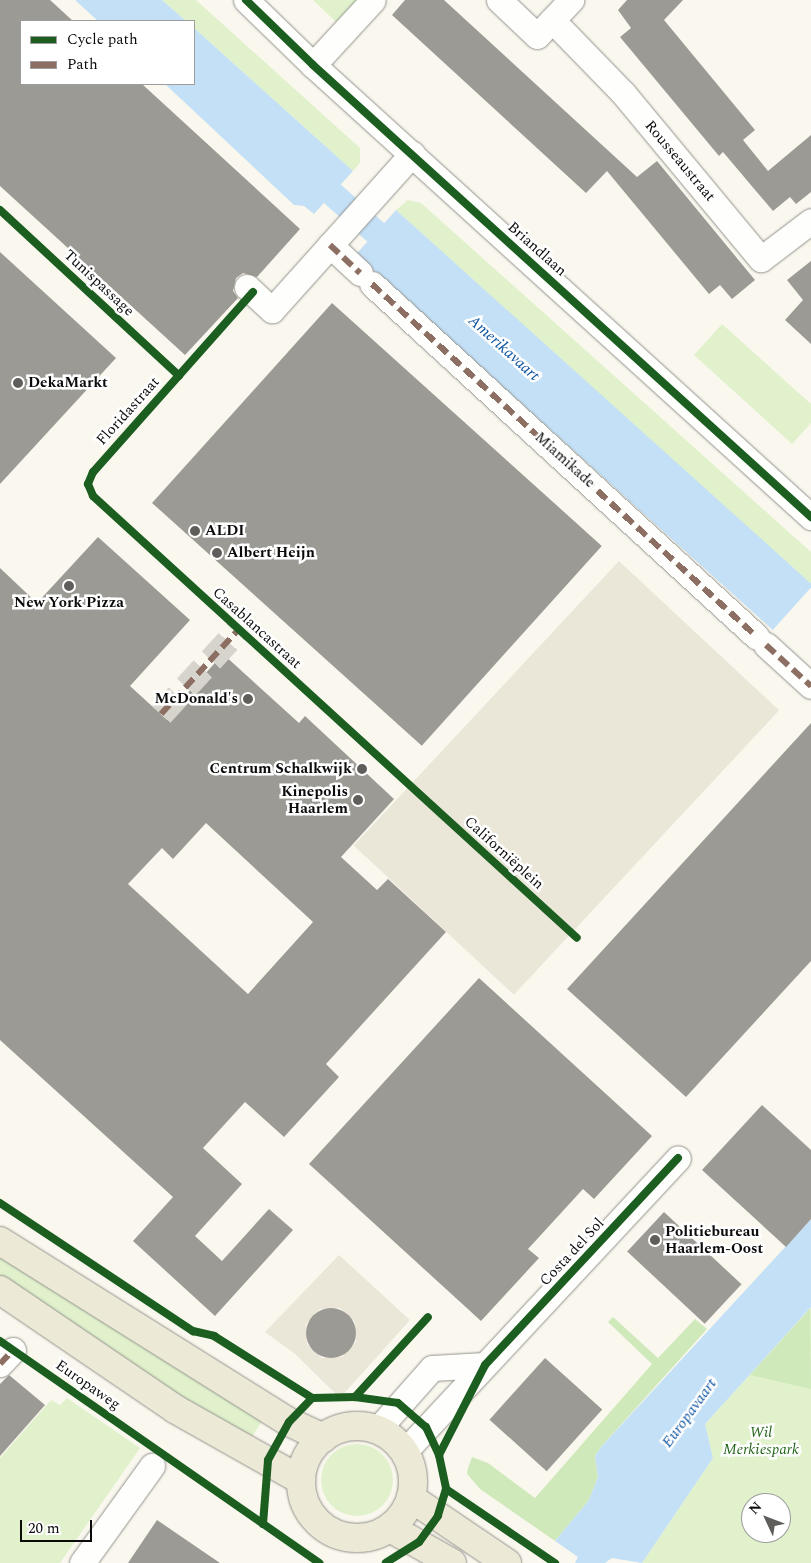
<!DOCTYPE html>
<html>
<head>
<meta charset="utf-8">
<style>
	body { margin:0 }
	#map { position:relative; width:811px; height:1563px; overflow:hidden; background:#faf8ee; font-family:Spectral,serif }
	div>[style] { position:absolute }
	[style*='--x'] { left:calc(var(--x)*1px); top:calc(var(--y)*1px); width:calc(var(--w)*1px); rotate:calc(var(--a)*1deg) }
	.green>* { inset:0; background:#e0f1cc; transform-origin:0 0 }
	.round { border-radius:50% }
	.forest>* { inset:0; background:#cfe9ba }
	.plaza>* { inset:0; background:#eae7d9; transform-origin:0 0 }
	.water>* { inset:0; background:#c3e0f6; transform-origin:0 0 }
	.pier>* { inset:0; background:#faf8ee }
	.canal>* { height:25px; margin:-12.5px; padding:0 12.5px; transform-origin:12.5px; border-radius:12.5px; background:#c3e0f6 }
	.building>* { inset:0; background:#9c9a94; transform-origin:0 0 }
	.minor-tunnel>* { height:25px; margin-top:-12.5px; transform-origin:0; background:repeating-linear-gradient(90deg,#d6d4cc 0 25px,transparent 0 37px) }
	.roads { filter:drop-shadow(0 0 1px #93928d) drop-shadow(0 0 1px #93928d) }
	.minor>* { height:25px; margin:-12.5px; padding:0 12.5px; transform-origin:12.5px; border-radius:12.5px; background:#fefefc }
	.major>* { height:28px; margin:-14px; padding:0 14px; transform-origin:14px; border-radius:14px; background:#ece9d6 }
	.major>.ring { margin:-14px; padding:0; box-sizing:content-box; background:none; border:28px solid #ece9d6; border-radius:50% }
	.quiet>* { height:6px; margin-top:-3px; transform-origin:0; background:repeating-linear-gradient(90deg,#8d6e63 0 12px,transparent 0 18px) }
	.cycleway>* { height:8px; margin:-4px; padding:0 4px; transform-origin:4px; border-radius:4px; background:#1b5e20 }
	.dots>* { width:14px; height:14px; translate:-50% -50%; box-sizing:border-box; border:2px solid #fff; border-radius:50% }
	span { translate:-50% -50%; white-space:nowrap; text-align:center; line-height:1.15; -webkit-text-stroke:5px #fff; paint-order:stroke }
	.street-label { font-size:15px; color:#0b0b0b }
	.poi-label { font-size:15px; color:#0b0b0b; font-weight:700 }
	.left { translate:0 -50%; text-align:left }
	.right { translate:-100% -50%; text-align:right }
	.park-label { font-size:15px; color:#236519; font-style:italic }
	.water-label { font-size:16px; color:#0f56a3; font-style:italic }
	.legend { position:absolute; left:20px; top:20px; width:175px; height:65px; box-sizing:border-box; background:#fff; border:1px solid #9d9d9d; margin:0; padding:6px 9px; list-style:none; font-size:15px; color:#0b0b0b }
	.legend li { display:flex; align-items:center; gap:10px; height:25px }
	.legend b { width:25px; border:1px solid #9d9d9d }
	.north { position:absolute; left:741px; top:1493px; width:50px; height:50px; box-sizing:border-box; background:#fff; border:1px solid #9d9d9d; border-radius:50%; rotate:313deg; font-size:14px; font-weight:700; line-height:20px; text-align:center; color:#0b0b0b }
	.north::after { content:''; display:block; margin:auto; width:18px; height:22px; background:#5f5e5a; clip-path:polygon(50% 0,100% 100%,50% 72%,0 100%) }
	.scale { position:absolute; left:20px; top:1520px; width:72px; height:22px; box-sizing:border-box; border:2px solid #0b0b0b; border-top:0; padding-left:6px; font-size:15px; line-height:18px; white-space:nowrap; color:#0b0b0b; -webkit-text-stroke:4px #fff; paint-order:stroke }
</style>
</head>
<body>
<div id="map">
	<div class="green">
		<div style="clip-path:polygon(162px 0,196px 0,360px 148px,360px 163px,353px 171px,194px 28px,194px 21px,186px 21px)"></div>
		<div style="clip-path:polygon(313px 0,358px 0,337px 23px)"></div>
		<div style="clip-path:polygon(408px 200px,421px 203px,811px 552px,811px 587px,396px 210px)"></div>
		<div style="clip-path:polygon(722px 324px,811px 404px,811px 423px,792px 444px,694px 355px)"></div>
		<div style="left:0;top:1250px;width:313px;height:28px;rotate:33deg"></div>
		<div style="clip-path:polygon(evenodd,811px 1307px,811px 1563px,642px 1563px,713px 1458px,705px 1424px,811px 1307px,751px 1503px,781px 1503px,781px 1533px,751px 1533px,751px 1503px)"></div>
		<div style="clip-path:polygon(67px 1398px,140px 1448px,60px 1563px,0 1563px,0 1458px,51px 1400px,60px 1405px)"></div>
		<div class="round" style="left:321px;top:1444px;width:72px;height:72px"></div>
	</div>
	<div class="forest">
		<div style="clip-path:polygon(810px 1308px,811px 1389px,750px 1375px,809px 1310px)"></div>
		<div style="clip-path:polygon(613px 1317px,658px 1358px,695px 1319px,707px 1329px,601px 1447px,595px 1456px,598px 1477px,589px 1500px,555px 1541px,480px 1489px,467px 1474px,468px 1468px,472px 1457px,488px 1463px,535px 1498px,652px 1364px,608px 1322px)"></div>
	</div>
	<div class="plaza">
		<div style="left:619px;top:561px;width:219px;height:389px;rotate:43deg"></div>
		<div style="clip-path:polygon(evenodd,339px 1255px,410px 1320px,340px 1398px,295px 1354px,265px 1332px,339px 1255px,340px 1308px,355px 1322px,356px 1342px,342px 1357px,322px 1358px,307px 1344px,306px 1324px,320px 1309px,340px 1308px)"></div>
	</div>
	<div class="water">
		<div style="clip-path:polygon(75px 0,162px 0,186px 21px,98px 21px)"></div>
		<div style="clip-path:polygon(194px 28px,353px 171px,314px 214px,304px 206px,294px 205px,165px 84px,194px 84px)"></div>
		<div style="left:396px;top:210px;width:561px;height:60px;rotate:42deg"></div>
		<div style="clip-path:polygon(811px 1219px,811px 1307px,705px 1424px,713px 1458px,642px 1563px,612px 1558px,605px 1563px,575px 1563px,578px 1557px,555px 1541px,589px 1500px,598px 1477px,595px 1456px,601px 1447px)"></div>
	</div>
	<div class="pier">
		<div style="clip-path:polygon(811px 624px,811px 672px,788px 649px)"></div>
	</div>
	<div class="canal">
		<div style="--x:308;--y:172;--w:125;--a:41.7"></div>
	</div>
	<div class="building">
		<div style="clip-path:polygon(0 0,50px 0,73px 21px,21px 21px,21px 84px,142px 84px,300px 229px,257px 277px,243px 273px,236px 278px,233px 291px,238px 298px,185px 355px,0 186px)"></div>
		<div style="clip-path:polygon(405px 0,444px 0,637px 177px,657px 161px,755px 280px,732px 299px,720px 285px,709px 294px,607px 171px,586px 193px,392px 15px)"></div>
		<div style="clip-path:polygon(627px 0,683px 0,664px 20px,755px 130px,743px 140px,768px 171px,811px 135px,811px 192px,796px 204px,790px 197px,773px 211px,723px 152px,719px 156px,620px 37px,631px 28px,618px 10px)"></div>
		<div style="clip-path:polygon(0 252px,116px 358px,0 484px)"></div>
		<div style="clip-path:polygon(811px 261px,811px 344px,785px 320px,803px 300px,787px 280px)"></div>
		<div style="left:332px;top:303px;width:363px;height:269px;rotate:42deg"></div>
		<div style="clip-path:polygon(evenodd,98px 537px,190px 620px,130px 686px,165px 718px,223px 654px,299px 723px,305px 716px,394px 799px,341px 857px,377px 890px,388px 879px,446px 932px,326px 1064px,339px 1077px,284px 1137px,245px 1102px,203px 1148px,242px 1184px,195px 1236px,222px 1261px,269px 1209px,293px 1230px,215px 1316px,133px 1241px,173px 1197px,0 1040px,0 568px,37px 603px,98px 537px,206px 823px,313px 922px,248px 994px,128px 884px,162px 848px,173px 859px,206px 823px)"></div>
		<div style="clip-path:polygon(811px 723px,811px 961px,686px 1097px,567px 989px)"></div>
		<div style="clip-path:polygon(479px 978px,652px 1136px,594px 1199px,583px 1189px,528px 1249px,539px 1258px,481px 1321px,309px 1164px)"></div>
		<div style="clip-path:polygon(762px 1105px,811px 1150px,811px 1219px,786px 1247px,702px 1170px)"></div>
		<div style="left:664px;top:1212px;width:106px;height:54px;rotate:43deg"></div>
		<div class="round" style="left:306px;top:1308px;width:50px;height:50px"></div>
		<div style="left:545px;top:1358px;width:77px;height:83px;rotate:42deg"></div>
		<div style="clip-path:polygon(9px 1375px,45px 1405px,0 1456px,0 1384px)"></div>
		<div style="clip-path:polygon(157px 1520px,220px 1563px,128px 1563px)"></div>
	</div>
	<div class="minor-tunnel">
		<div style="--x:161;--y:714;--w:114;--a:-47.5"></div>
	</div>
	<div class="roads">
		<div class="minor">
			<div style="--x:246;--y:0;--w:93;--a:44.1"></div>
			<div style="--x:313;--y:65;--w:673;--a:42.23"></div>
			<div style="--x:499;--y:0;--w:52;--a:43.5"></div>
			<div style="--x:537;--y:36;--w:50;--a:-46.6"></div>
			<div style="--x:552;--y:20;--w:102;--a:45.8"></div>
			<div style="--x:623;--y:93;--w:216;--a:50.3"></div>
			<div style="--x:761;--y:259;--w:63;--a:-37.2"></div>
			<div style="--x:313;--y:65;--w:88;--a:-47.3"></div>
			<div style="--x:330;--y:245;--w:41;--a:43"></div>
			<div style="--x:372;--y:284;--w:522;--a:42.52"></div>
			<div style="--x:247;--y:287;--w:34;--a:43"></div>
			<div style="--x:272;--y:310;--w:210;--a:-48.1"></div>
			<div style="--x:766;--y:645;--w:61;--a:42.3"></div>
			<div style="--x:0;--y:1364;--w:19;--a:-47"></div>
			<div style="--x:378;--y:1429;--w:81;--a:-48.5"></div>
			<div style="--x:432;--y:1368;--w:53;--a:-3.2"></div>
			<div style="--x:405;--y:1451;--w:400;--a:-47"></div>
			<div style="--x:82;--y:1563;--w:120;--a:-54.2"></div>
		</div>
		<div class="major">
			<div style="--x:0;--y:1241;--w:341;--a:32.1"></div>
			<div style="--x:289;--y:1422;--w:38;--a:25"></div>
			<div style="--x:0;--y:1290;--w:212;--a:34.2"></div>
			<div style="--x:175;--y:1409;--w:145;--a:29.4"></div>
			<div class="ring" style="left:301px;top:1426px;width:84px;height:84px"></div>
			<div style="--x:411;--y:1498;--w:116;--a:34.1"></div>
			<div style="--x:390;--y:1528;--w:71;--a:29.4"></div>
		</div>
	</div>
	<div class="quiet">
		<div style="--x:330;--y:245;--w:41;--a:43"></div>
		<div style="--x:372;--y:284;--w:522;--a:42.52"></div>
		<div style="--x:766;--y:645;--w:61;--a:42.3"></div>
		<div style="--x:161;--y:714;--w:114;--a:-47.5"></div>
		<div style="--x:0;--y:1364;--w:19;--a:-47"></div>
	</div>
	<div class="cycleway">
		<div style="--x:246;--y:0;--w:93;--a:44.1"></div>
		<div style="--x:313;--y:65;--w:673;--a:42.23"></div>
		<div style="--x:0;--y:210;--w:244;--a:42.8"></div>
		<div style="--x:253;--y:292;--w:241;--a:131.6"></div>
		<div style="--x:93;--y:472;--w:13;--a:113"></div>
		<div style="--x:88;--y:484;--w:13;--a:67"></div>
		<div style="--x:93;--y:496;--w:655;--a:42.4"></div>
		<div style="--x:0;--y:1203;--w:232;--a:33.6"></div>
		<div style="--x:193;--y:1331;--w:22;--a:13"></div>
		<div style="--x:214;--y:1336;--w:116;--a:32.3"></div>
		<div style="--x:312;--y:1398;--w:43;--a:-1.3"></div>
		<div style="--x:355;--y:1397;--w:43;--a:7.9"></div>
		<div style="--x:398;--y:1403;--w:37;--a:41"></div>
		<div style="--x:426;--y:1427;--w:31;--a:65"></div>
		<div style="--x:439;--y:1455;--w:35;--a:78"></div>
		<div style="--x:446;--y:1489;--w:28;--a:107"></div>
		<div style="--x:438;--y:1516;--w:32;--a:126"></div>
		<div style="--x:419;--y:1542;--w:39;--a:148"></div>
		<div style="--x:0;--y:1341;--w:389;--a:34.8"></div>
		<div style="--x:355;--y:1397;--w:108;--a:-47.6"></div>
		<div style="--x:439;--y:1455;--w:101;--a:-62.9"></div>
		<div style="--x:485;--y:1365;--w:283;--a:-47"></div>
		<div style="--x:446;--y:1489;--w:132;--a:34.2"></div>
		<div style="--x:263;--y:1524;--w:64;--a:-85.5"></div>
		<div style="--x:268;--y:1460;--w:43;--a:-61.1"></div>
		<div style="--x:289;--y:1422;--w:33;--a:-46"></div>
	</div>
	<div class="dots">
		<div style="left:18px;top:383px;background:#5f5e5a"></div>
		<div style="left:195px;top:531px;background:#5f5e5a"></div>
		<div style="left:217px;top:553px;background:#5f5e5a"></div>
		<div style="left:69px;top:586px;background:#5f5e5a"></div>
		<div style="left:248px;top:699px;background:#5f5e5a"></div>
		<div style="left:362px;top:769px;background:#5f5e5a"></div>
		<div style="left:358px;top:800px;background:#5f5e5a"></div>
		<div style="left:655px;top:1240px;background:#5f5e5a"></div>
	</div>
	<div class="street-label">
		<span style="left:680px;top:161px;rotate:50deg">Rousseaustraat</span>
		<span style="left:537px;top:249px;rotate:42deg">Briandlaan</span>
		<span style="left:99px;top:283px;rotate:43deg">Tunispassage</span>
		<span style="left:128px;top:411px;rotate:-48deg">Floridastraat</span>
		<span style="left:565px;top:460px;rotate:42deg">Miamikade</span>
		<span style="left:257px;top:628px;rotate:42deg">Casablancastraat</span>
		<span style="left:504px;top:853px;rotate:42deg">Californiëplein</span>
		<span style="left:572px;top:1252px;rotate:-47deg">Costa del Sol</span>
		<span style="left:88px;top:1385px;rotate:35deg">Europaweg</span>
	</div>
	<div class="poi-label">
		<span class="left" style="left:28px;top:383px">DekaMarkt</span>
		<span class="left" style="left:205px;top:531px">ALDI</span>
		<span class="left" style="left:227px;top:553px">Albert Heijn</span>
		<span style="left:69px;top:603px">New York Pizza</span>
		<span class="right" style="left:238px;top:699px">McDonald's</span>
		<span class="right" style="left:352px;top:769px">Centrum Schalkwijk</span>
		<span class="right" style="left:348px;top:800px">Kinepolis<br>Haarlem</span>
		<span class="left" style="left:665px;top:1240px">Politiebureau<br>Haarlem-Oost</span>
	</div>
	<div class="park-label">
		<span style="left:761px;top:1441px">Wil<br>Merkiespark</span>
	</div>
	<div class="water-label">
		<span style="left:504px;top:348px;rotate:42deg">Amerikavaart</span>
		<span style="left:689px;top:1413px;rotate:-54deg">Europavaart</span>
	</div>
	<ul class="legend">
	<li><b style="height:6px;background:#1b5e20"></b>Cycle path</li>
	<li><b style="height:6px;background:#8d6e63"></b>Path</li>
	</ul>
	<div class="north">N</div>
	<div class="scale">20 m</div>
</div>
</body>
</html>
